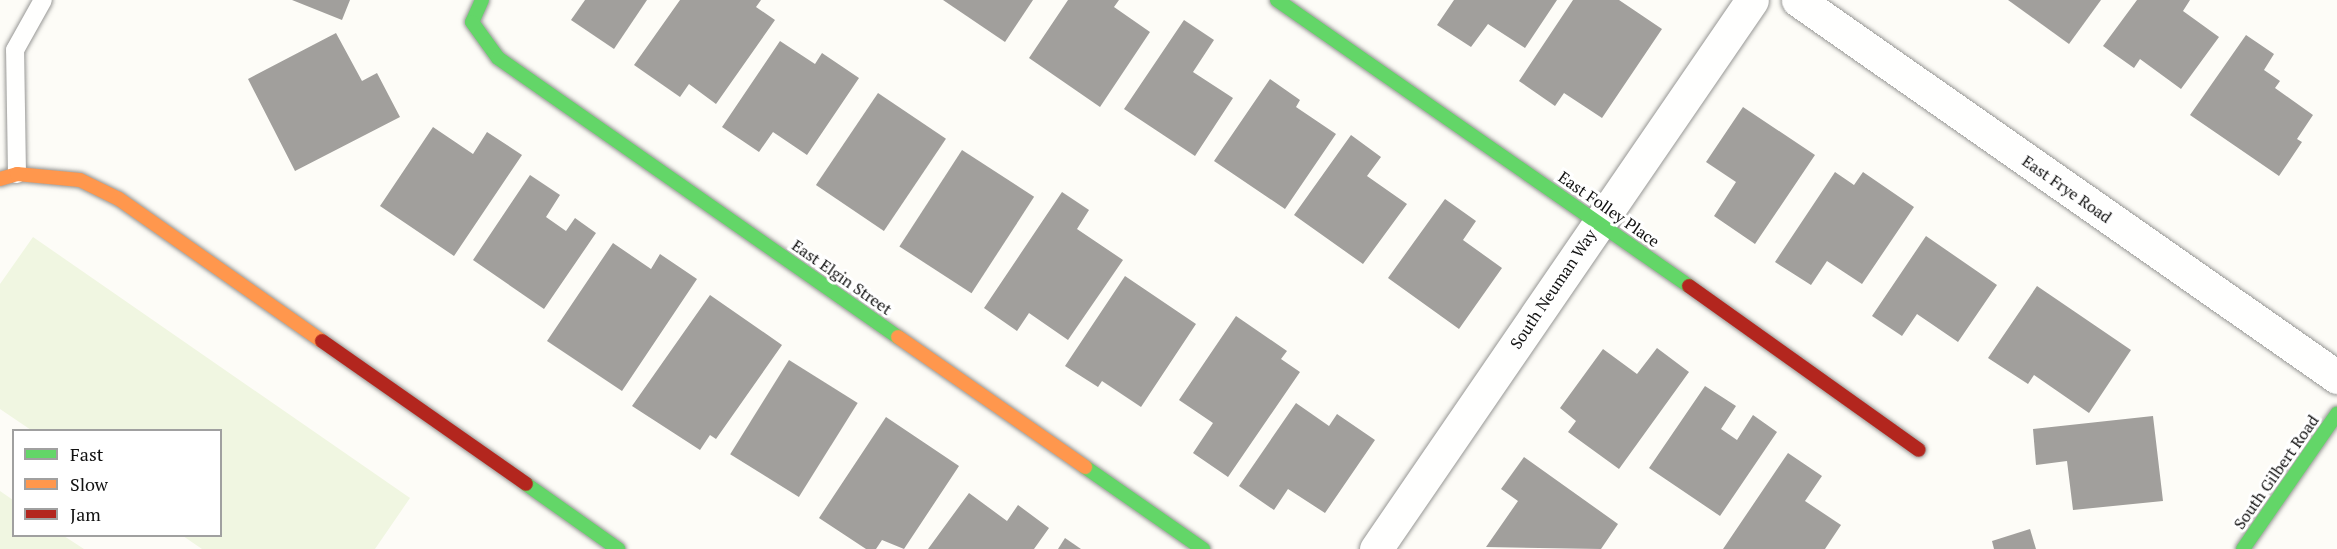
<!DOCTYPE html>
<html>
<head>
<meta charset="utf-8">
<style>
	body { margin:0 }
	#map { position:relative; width:2337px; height:549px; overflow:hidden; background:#fdfcf7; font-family:"PT Serif",serif }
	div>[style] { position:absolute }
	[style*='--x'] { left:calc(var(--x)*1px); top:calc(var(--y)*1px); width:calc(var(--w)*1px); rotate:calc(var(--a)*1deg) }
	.pitch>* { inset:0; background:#f0f6e1 }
	.building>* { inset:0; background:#a19f9c; transform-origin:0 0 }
	.roads { filter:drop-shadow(0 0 2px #979795) drop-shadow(0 0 2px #979795) }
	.lane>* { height:18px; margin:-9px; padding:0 9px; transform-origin:9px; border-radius:9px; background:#fffffe }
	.street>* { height:33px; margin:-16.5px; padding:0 16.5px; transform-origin:16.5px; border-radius:16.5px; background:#fffffe }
	.fast>* { height:14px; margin:-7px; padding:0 7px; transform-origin:7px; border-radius:7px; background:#63d668 }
	.slow>* { height:14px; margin:-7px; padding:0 7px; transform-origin:7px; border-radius:7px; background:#ff974d }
	.jam>* { height:14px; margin:-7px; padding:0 7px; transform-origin:7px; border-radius:7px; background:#b3261e }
	span { translate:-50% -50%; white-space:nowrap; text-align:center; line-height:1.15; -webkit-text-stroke:6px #fff; paint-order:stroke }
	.street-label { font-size:16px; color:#111 }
	.legend { position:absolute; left:12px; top:429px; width:210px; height:108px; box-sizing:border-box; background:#fff; border:2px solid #a0a0a0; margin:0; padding:8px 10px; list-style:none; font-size:18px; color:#111 }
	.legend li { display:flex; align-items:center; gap:12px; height:30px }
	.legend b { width:30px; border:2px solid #a0a0a0 }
</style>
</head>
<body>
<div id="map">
	<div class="pitch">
		<div style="clip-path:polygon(33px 237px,410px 498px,375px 549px,202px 549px,183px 536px,220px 536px,220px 430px,31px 430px,0 409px,0 284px)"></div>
		<div style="clip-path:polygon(0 491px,13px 500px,14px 536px,64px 536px,84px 549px,0 549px)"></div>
	</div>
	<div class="building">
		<div style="clip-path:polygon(292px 0,350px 0,342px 20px)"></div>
		<div style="clip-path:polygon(585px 0,647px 0,614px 49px,571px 20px)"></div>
		<div style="clip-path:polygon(680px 0,761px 0,756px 7px,775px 20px,716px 104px,689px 84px,680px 97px,634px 65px)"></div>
		<div style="clip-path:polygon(943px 0,1033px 0,1005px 42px)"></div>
		<div style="clip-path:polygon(1068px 0,1119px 0,1114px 7px,1150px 32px,1100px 107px,1029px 58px)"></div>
		<div style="clip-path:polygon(1454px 0,1557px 0,1525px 48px,1488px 24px,1471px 47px,1437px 25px)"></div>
		<div style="clip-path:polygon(1573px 0,1619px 0,1662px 29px,1602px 118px,1564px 93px,1555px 106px,1519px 81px)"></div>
		<div style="clip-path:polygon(2008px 0,2101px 0,2069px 44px)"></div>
		<div style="clip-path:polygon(2137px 0,2190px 0,2183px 11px,2219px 37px,2181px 89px,2140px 59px,2134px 68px,2103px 46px)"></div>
		<div style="clip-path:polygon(1184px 20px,1214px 40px,1193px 72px,1233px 98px,1195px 156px,1124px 109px)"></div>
		<div style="clip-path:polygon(336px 33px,362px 81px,377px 73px,400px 117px,295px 171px,248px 79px)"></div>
		<div style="clip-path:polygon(2246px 35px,2274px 54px,2264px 70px,2280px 81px,2275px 88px,2313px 115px,2297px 139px,2302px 142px,2279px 176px,2190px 115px)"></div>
		<div style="clip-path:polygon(780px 41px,815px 64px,822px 53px,859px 78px,807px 155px,773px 132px,759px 152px,722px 127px)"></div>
		<div style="clip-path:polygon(1270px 79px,1300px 100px,1296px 107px,1336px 134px,1285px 209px,1214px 161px)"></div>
		<div style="left:878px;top:93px;width:82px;height:111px;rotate:34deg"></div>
		<div style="clip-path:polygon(1743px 107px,1815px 155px,1755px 244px,1714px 216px,1736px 182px,1706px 162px)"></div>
		<div style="clip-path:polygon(433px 127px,473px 154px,487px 132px,522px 155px,454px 256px,380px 206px)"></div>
		<div style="clip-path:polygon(1351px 135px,1381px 157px,1367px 176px,1407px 204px,1363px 264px,1294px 215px)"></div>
		<div style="left:962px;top:150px;width:86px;height:115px;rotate:33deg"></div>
		<div style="clip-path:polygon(1835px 172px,1854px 185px,1863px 172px,1914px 207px,1862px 284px,1827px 261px,1811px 285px,1775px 262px)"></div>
		<div style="clip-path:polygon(530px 175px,560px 195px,546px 217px,566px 231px,575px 218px,596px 233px,544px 309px,473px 260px)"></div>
		<div style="clip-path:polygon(1062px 192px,1089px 210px,1077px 229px,1123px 260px,1068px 340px,1029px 313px,1017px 331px,984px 308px)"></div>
		<div style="clip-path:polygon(1445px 199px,1476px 221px,1463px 240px,1502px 268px,1459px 329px,1388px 278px)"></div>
		<div style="clip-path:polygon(1926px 236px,1997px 285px,1958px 342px,1917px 314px,1902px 336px,1872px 316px)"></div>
		<div style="clip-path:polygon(613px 243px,651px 269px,660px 254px,697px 279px,622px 391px,547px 341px)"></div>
		<div style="clip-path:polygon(1125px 276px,1196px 324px,1141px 407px,1102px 381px,1098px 387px,1065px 366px)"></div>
		<div style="clip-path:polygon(2037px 286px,2131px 350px,2089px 413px,2034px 375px,2028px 384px,1988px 358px)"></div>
		<div style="clip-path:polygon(710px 295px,782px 345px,716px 439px,710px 435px,700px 450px,632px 406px)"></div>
		<div style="clip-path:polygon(1236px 316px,1287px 351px,1281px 359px,1300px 372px,1228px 477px,1193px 453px,1213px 423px,1179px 400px)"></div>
		<div style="clip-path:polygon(1657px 348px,1689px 372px,1619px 469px,1568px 432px,1576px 421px,1560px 408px,1603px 349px,1637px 374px)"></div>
		<div style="left:789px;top:360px;width:81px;height:111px;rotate:32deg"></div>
		<div style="clip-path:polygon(1705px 386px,1736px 406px,1721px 429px,1737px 440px,1753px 415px,1777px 432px,1720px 516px,1649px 468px)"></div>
		<div style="clip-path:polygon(1296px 403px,1329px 426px,1337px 414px,1375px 440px,1325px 513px,1288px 489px,1274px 510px,1239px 486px)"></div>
		<div style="clip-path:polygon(2153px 416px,2163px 501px,2073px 510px,2067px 461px,2036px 465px,2033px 429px)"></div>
		<div style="clip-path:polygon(886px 417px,959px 466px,904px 549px,882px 540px,876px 549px,866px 549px,819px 518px)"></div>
		<div style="clip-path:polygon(1788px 453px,1822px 476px,1805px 501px,1841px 525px,1825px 549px,1723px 549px)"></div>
		<div style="clip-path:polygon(1524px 457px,1618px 524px,1601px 549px,1486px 547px,1518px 501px,1501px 489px)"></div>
		<div style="clip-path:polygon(969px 493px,1007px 521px,1018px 505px,1049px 528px,1034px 549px,928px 549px)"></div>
		<div style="clip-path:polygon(2030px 529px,2036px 549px,1994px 549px,1992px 541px)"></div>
		<div style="clip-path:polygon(1065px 538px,1081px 549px,1058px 549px)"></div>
	</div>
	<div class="roads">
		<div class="lane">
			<div style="--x:17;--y:174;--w:124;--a:-90.9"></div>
			<div style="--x:15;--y:50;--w:57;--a:-60.8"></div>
		</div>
		<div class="street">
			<div style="--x:1798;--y:0;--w:658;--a:34.97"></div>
			<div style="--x:1376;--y:549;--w:665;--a:-55.59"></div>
		</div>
		<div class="fast">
			<div style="--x:482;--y:0;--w:24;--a:114"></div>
			<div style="--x:472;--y:22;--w:44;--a:54.2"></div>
			<div style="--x:498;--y:58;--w:488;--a:34.9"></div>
			<div style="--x:1277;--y:0;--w:502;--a:34.77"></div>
			<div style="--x:1085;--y:467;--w:144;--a:34.8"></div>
			<div style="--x:526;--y:484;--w:113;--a:35.2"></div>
			<div style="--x:2243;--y:549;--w:165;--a:-55.2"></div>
		</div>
		<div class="slow">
			<div style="--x:0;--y:179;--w:18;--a:-16"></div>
			<div style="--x:17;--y:174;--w:63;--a:5.4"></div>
			<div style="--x:80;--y:180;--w:43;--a:26"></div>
			<div style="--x:119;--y:199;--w:248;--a:35"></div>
			<div style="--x:898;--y:337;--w:228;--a:34.8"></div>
		</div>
		<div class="jam">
			<div style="--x:1689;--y:286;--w:282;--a:35.5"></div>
			<div style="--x:322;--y:341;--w:249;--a:35"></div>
		</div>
	</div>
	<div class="street-label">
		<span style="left:2067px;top:189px;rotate:35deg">East Frye Road</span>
		<span style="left:1609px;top:209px;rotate:35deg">East Folley Place</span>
		<span style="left:842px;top:277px;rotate:35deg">East Elgin Street</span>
		<span style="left:1553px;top:289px;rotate:-56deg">South Neuman Way</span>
		<span style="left:2276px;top:472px;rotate:-55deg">South Gilbert Road</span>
	</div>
	<ul class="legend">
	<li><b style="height:8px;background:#63d668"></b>Fast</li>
	<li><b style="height:8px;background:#ff974d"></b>Slow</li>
	<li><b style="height:8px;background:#b3261e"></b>Jam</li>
	</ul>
</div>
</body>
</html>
